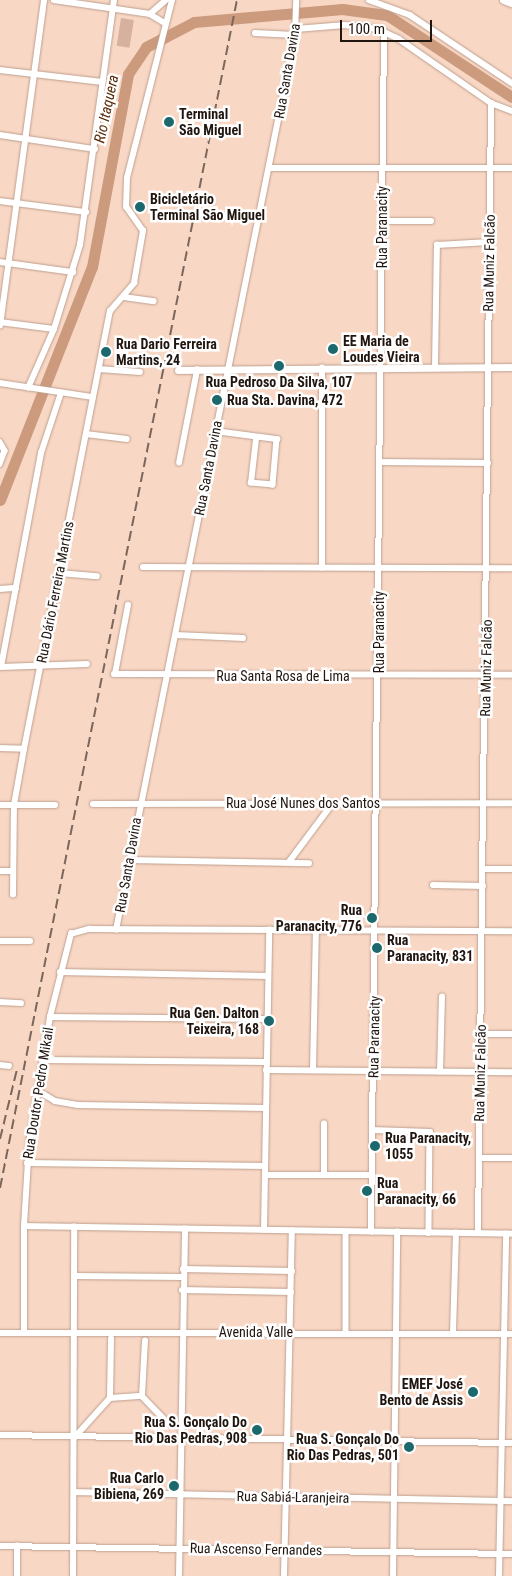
<!DOCTYPE html>
<html>
<head>
<meta charset="utf-8">
<style>
	body { margin:0 }
	#map { position:relative; width:512px; height:1576px; overflow:hidden; background:#f8d7c5; font-family:"Roboto Condensed",sans-serif }
	div>[style] { position:absolute }
	[style*='--x'] { left:calc(var(--x)*1px); top:calc(var(--y)*1px); width:calc(var(--w)*1px); rotate:calc(var(--a)*1deg) }
	.green>* { inset:0; background:#d6b29e; transform-origin:0 0 }
	.river>* { height:11px; margin:-5.5px; padding:0 5.5px; transform-origin:5.5px; border-radius:5.5px; background:#cc9a7d }
	.roads { filter:drop-shadow(0 0 1px #be9f8d) drop-shadow(0 0 1px #be9f8d) }
	.minor>* { height:5.5px; margin:-2.75px; padding:0 2.75px; transform-origin:2.75px; border-radius:2.75px; background:#fff }
	.tertiary>* { height:7px; margin:-3.5px; padding:0 3.5px; transform-origin:3.5px; border-radius:3.5px; background:#fff }
	.secondary>* { height:8px; margin:-4px; padding:0 4px; transform-origin:4px; border-radius:4px; background:#fff }
	.rail>* { height:2px; margin-top:-1px; transform-origin:0; background:repeating-linear-gradient(90deg,#7a665b 0 10px,transparent 0 15px) }
	.dots>* { width:14px; height:14px; translate:-50% -50%; box-sizing:border-box; border:2px solid #fff; border-radius:50% }
	span { translate:-50% -50%; white-space:nowrap; text-align:center; line-height:1.15; -webkit-text-stroke:5px #fff; paint-order:stroke }
	.street-label { font-size:14px; color:#20150f }
	.poi-label { font-size:14px; color:#20150f; font-weight:700 }
	.left { translate:0 -50%; text-align:left }
	.right { translate:-100% -50%; text-align:right }
	.water-label { font-size:15px; color:#582906; font-style:italic }
	.scale { position:absolute; left:340px; top:20px; width:92px; height:22px; box-sizing:border-box; border:2px solid #20150f; border-top:0; padding-left:6px; font-size:15px; line-height:18px; white-space:nowrap; color:#20150f; -webkit-text-stroke:4px #fff; paint-order:stroke }
</style>
</head>
<body>
<div id="map">
	<div class="green">
		<div style="left:121px;top:18px;width:13px;height:28px;rotate:9deg"></div>
	</div>
	<div class="river">
		<div style="--x:0;--y:500;--w:251;--a:-68.5"></div>
		<div style="--x:92;--y:267;--w:196;--a:-79.4"></div>
		<div style="--x:128;--y:74;--w:32;--a:-56"></div>
		<div style="--x:146;--y:47;--w:54;--a:-27.5"></div>
		<div style="--x:194;--y:22;--w:149;--a:-5"></div>
		<div style="--x:342;--y:9;--w:45;--a:7.6"></div>
		<div style="--x:387;--y:15;--w:149;--a:33.3"></div>
	</div>
	<div class="roads">
		<div class="minor">
			<div style="--x:54;--y:0;--w:97;--a:8.3"></div>
			<div style="--x:150;--y:14;--w:17;--a:31"></div>
			<div style="--x:369;--y:0;--w:44;--a:20.1"></div>
			<div style="--x:410;--y:15;--w:123;--a:33.7"></div>
			<div style="--x:150;--y:14;--w:21;--a:-41"></div>
			<div style="--x:296;--y:29;--w:49;--a:-4.7"></div>
			<div style="--x:345;--y:25;--w:33;--a:7"></div>
			<div style="--x:378;--y:29;--w:23;--a:25"></div>
			<div style="--x:399;--y:39;--w:112;--a:34.8"></div>
			<div style="--x:491;--y:103;--w:22;--a:21"></div>
			<div style="--x:255;--y:33;--w:40;--a:2.9"></div>
			<div style="--x:0;--y:70;--w:103;--a:6.7"></div>
			<div style="--x:0;--y:135;--w:96;--a:8.4"></div>
			<div style="--x:269;--y:168;--w:243;--a:0"></div>
			<div style="--x:0;--y:201;--w:87;--a:7.3"></div>
			<div style="--x:382;--y:221;--w:49;--a:0"></div>
			<div style="--x:0;--y:262;--w:74;--a:7.8"></div>
			<div style="--x:124;--y:297;--w:30;--a:8"></div>
			<div style="--x:0;--y:322;--w:54;--a:7.4"></div>
			<div style="--x:0;--y:326;--w:329;--a:-82.3"></div>
			<div style="--x:435;--y:367;--w:122;--a:-89.1"></div>
			<div style="--x:437;--y:245;--w:52;--a:-3.3"></div>
			<div style="--x:99;--y:369;--w:41;--a:4.2"></div>
			<div style="--x:0;--y:383;--w:94;--a:8.6"></div>
			<div style="--x:28;--y:388;--w:64;--a:-66.2"></div>
			<div style="--x:54;--y:329;--w:88;--a:-72.8"></div>
			<div style="--x:80;--y:245;--w:247;--a:-82.1"></div>
			<div style="--x:215;--y:431;--w:63;--a:7.4"></div>
			<div style="--x:277;--y:439;--w:46;--a:95"></div>
			<div style="--x:273;--y:485;--w:22;--a:-175"></div>
			<div style="--x:251;--y:483;--w:44;--a:-83.5"></div>
			<div style="--x:86;--y:434;--w:41;--a:7"></div>
			<div style="--x:0;--y:442;--w:10;--a:61"></div>
			<div style="--x:5;--y:451;--w:14;--a:111"></div>
			<div style="--x:380;--y:462;--w:108;--a:0.5"></div>
			<div style="--x:179;--y:463;--w:95;--a:-79"></div>
			<div style="--x:143;--y:567;--w:369;--a:0.2"></div>
			<div style="--x:322;--y:568;--w:200;--a:-90"></div>
			<div style="--x:59;--y:573;--w:38;--a:5"></div>
			<div style="--x:0;--y:589;--w:16;--a:-4"></div>
			<div style="--x:176;--y:635;--w:67;--a:2.6"></div>
			<div style="--x:0;--y:667;--w:87;--a:-2"></div>
			<div style="--x:1;--y:667;--w:218;--a:-79.4"></div>
			<div style="--x:41;--y:453;--w:63;--a:-71.6"></div>
			<div style="--x:114;--y:674;--w:398;--a:0.1"></div>
			<div style="--x:115;--y:674;--w:70;--a:-79.3"></div>
			<div style="--x:0;--y:748;--w:24;--a:2"></div>
			<div style="--x:93;--y:804;--w:419;--a:-0.1"></div>
			<div style="--x:0;--y:805;--w:55;--a:0"></div>
			<div style="--x:129;--y:860;--w:180;--a:1"></div>
			<div style="--x:289;--y:862;--w:74;--a:-53.3"></div>
			<div style="--x:484;--y:869;--w:28;--a:0"></div>
			<div style="--x:0;--y:871;--w:12;--a:0"></div>
			<div style="--x:433;--y:885;--w:50;--a:1.1"></div>
			<div style="--x:13;--y:895;--w:90;--a:-89.4"></div>
			<div style="--x:14;--y:805;--w:57;--a:-79.9"></div>
			<div style="--x:24;--y:749;--w:446;--a:-78.9"></div>
			<div style="--x:110;--y:311;--w:37;--a:-49"></div>
			<div style="--x:134;--y:283;--w:53;--a:-80.2"></div>
			<div style="--x:143;--y:231;--w:29;--a:-125"></div>
			<div style="--x:126;--y:207;--w:29;--a:-88"></div>
			<div style="--x:127;--y:178;--w:184;--a:-75.8"></div>
			<div style="--x:116;--y:930;--w:913;--a:-78.69"></div>
			<div style="--x:295;--y:35;--w:35;--a:-88"></div>
			<div style="--x:0;--y:941;--w:30;--a:0"></div>
			<div style="--x:60;--y:972;--w:208;--a:1.1"></div>
			<div style="--x:0;--y:1002;--w:21;--a:3"></div>
			<div style="--x:50;--y:1017;--w:217;--a:0.5"></div>
			<div style="--x:481;--y:1034;--w:31;--a:0"></div>
			<div style="--x:42;--y:1060;--w:224;--a:0.5"></div>
			<div style="--x:0;--y:1065;--w:9;--a:6"></div>
			<div style="--x:266;--y:1070;--w:246;--a:0.5"></div>
			<div style="--x:313;--y:1070;--w:139;--a:-88.8"></div>
			<div style="--x:440;--y:1072;--w:75;--a:-88.5"></div>
			<div style="--x:37;--y:1090;--w:21;--a:31"></div>
			<div style="--x:55;--y:1101;--w:23;--a:10"></div>
			<div style="--x:78;--y:1105;--w:188;--a:0.9"></div>
			<div style="--x:372;--y:1130;--w:58;--a:2"></div>
			<div style="--x:430;--y:1132;--w:101;--a:90.6"></div>
			<div style="--x:479;--y:1158;--w:33;--a:0"></div>
			<div style="--x:27;--y:1163;--w:238;--a:0.7"></div>
			<div style="--x:265;--y:1175;--w:107;--a:0"></div>
			<div style="--x:324;--y:1175;--w:51;--a:-90"></div>
			<div style="--x:24;--y:1226;--w:488;--a:0.9"></div>
			<div style="--x:264;--y:1230;--w:300;--a:-89"></div>
			<div style="--x:346;--y:1232;--w:99;--a:90"></div>
			<div style="--x:371;--y:1232;--w:1200;--a:-89.38"></div>
			<div style="--x:478;--y:1233;--w:1130;--a:-89.34"></div>
			<div style="--x:183;--y:1269;--w:109;--a:1.1"></div>
			<div style="--x:74;--y:1276;--w:109;--a:0.5"></div>
			<div style="--x:182;--y:1290;--w:109;--a:1.1"></div>
			<div style="--x:24;--y:1331;--w:105;--a:-90"></div>
			<div style="--x:24;--y:1226;--w:82;--a:-86.5"></div>
			<div style="--x:29;--y:1144;--w:129;--a:-80.6"></div>
			<div style="--x:50;--y:1017;--w:86;--a:-75.8"></div>
			<div style="--x:71;--y:934;--w:19;--a:-16"></div>
			<div style="--x:89;--y:929;--w:423;--a:0.3"></div>
			<div style="--x:0;--y:1333;--w:512;--a:0.11"></div>
			<div style="--x:453;--y:1333;--w:100;--a:-88.3"></div>
			<div style="--x:142;--y:1396;--w:39;--a:46"></div>
			<div style="--x:110;--y:1398;--w:32;--a:-4"></div>
			<div style="--x:142;--y:1396;--w:55;--a:-86.9"></div>
			<div style="--x:0;--y:1435;--w:512;--a:0.9"></div>
			<div style="--x:74;--y:1438;--w:54;--a:-48"></div>
			<div style="--x:110;--y:1398;--w:59;--a:-89"></div>
			<div style="--x:74;--y:1492;--w:438;--a:1.2"></div>
			<div style="--x:0;--y:1546;--w:512;--a:0.9"></div>
			<div style="--x:17;--y:1576;--w:30;--a:-90"></div>
			<div style="--x:73;--y:1576;--w:349;--a:-89.8"></div>
			<div style="--x:179;--y:1576;--w:347;--a:-89"></div>
			<div style="--x:284;--y:1576;--w:345;--a:-88.7"></div>
			<div style="--x:393;--y:1576;--w:344;--a:-89.3"></div>
			<div style="--x:499;--y:1576;--w:342;--a:-88.8"></div>
		</div>
		<div class="tertiary">
			<div style="--x:178;--y:370;--w:334;--a:-0.5"></div>
		</div>
		<div class="secondary">
			<div style="--x:504;--y:0;--w:9;--a:21"></div>
		</div>
	</div>
	<div class="rail">
		<div style="--x:0;--y:1139;--w:72;--a:-76.3"></div>
		<div style="--x:0;--y:1188;--w:1211;--a:-78.72"></div>
	</div>
	<div class="dots">
		<div style="left:169px;top:122px;background:#1b686d"></div>
		<div style="left:140px;top:207px;background:#1b686d"></div>
		<div style="left:333px;top:349px;background:#1b686d"></div>
		<div style="left:106px;top:352px;background:#1b686d"></div>
		<div style="left:279px;top:366px;background:#1b686d"></div>
		<div style="left:217px;top:400px;background:#1b686d"></div>
		<div style="left:372px;top:918px;background:#1b686d"></div>
		<div style="left:377px;top:948px;background:#1b686d"></div>
		<div style="left:269px;top:1021px;background:#1b686d"></div>
		<div style="left:375px;top:1146px;background:#1b686d"></div>
		<div style="left:367px;top:1191px;background:#1b686d"></div>
		<div style="left:473px;top:1392px;background:#1b686d"></div>
		<div style="left:257px;top:1430px;background:#1b686d"></div>
		<div style="left:409px;top:1447px;background:#1b686d"></div>
		<div style="left:174px;top:1486px;background:#1b686d"></div>
	</div>
	<div class="street-label">
		<span style="left:287px;top:71px;rotate:-80deg">Rua Santa Davina</span>
		<span style="left:382px;top:227px;rotate:-90deg">Rua Paranacity</span>
		<span style="left:489px;top:263px;rotate:-89deg">Rua Muniz Falcão</span>
		<span style="left:208px;top:468px;rotate:-79deg">Rua Santa Davina</span>
		<span style="left:55px;top:592px;rotate:-79deg">Rua Dário Ferreira Martins</span>
		<span style="left:379px;top:632px;rotate:-90deg">Rua Paranacity</span>
		<span style="left:486px;top:668px;rotate:-89deg">Rua Muniz Falcão</span>
		<span style="left:283px;top:676px">Rua Santa Rosa de Lima</span>
		<span style="left:303px;top:803px">Rua José Nunes dos Santos</span>
		<span style="left:128px;top:865px;rotate:-80deg">Rua Santa Davina</span>
		<span style="left:374px;top:1037px;rotate:-89deg">Rua Paranacity</span>
		<span style="left:480px;top:1073px;rotate:-89deg">Rua Muniz Falcão</span>
		<span style="left:38px;top:1093px;rotate:-81deg">Rua Doutor Pedro Mikail</span>
		<span style="left:256px;top:1332px">Avenida Valle</span>
		<span style="left:293px;top:1497px;rotate:1deg">Rua Sabiá-Laranjeira</span>
		<span style="left:256px;top:1549px;rotate:1deg">Rua Ascenso Fernandes</span>
	</div>
	<div class="poi-label">
		<span class="left" style="left:179px;top:122px">Terminal<br>São Miguel</span>
		<span class="left" style="left:150px;top:207px">Bicicletário<br>Terminal São Miguel</span>
		<span class="left" style="left:343px;top:349px">EE Maria de<br>Loudes Vieira</span>
		<span class="left" style="left:116px;top:352px">Rua Dario Ferreira<br>Martins, 24</span>
		<span style="left:279px;top:382px">Rua Pedroso Da Silva, 107</span>
		<span class="left" style="left:227px;top:400px">Rua Sta. Davina, 472</span>
		<span class="right" style="left:362px;top:918px">Rua<br>Paranacity, 776</span>
		<span class="left" style="left:387px;top:948px">Rua<br>Paranacity, 831</span>
		<span class="right" style="left:259px;top:1021px">Rua Gen. Dalton<br>Teixeira, 168</span>
		<span class="left" style="left:385px;top:1146px">Rua Paranacity,<br>1055</span>
		<span class="left" style="left:377px;top:1191px">Rua<br>Paranacity, 66</span>
		<span class="right" style="left:463px;top:1392px">EMEF José<br>Bento de Assis</span>
		<span class="right" style="left:247px;top:1430px">Rua S. Gonçalo Do<br>Rio Das Pedras, 908</span>
		<span class="right" style="left:399px;top:1447px">Rua S. Gonçalo Do<br>Rio Das Pedras, 501</span>
		<span class="right" style="left:164px;top:1486px">Rua Carlo<br>Bibiena, 269</span>
	</div>
	<div class="water-label">
		<span style="left:107px;top:109px;rotate:-78deg">Rio Itaquera</span>
	</div>
	<div class="scale">100 m</div>
</div>
</body>
</html>
